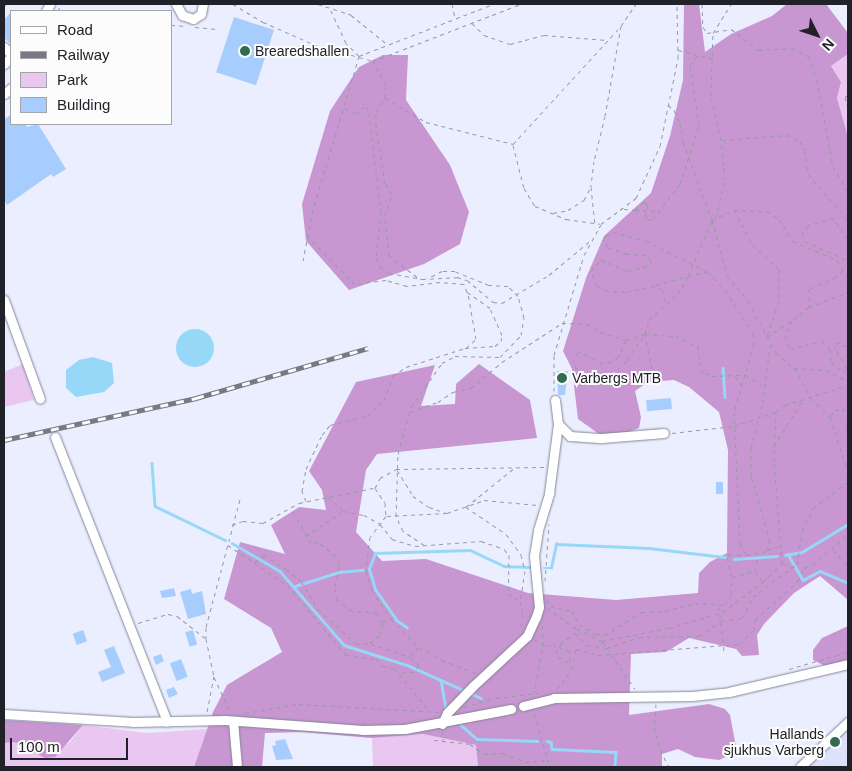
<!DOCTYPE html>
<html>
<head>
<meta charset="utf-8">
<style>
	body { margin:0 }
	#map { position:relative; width:852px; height:771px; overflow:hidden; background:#ebeefe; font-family:Helvetica,sans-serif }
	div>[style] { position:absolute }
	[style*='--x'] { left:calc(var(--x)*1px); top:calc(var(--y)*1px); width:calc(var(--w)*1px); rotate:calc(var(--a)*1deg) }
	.built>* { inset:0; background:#dce1fc }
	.green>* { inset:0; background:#eac7f0 }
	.forest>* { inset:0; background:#c896d1 }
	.water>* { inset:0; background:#97d7f8 }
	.round { border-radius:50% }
	.stream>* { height:2.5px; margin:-1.25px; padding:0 1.25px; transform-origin:1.25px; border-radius:1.25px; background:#97d7f8 }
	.building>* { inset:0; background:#a6cdfd; transform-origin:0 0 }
	.path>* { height:1px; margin-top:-0.5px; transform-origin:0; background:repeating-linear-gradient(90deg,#989aa6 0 4px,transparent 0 8px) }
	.roads { filter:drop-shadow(0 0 1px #838698) drop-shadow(0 0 1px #838698) }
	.minor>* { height:9px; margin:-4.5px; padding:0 4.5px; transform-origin:4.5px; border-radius:4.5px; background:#fff }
	.rail>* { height:4.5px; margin-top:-2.25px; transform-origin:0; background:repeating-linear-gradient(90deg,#fcfcfc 0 8px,#777984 0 16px); box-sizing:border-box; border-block:1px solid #777984 }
	.dots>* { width:14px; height:14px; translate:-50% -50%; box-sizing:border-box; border:2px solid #fcfcfc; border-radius:50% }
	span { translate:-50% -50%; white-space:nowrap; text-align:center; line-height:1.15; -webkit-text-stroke:4px #fcfcfc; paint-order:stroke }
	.poi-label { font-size:14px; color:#212229 }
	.left { translate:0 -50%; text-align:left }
	.right { translate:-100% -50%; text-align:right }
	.frame { position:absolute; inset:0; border:5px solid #212229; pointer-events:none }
	.legend { position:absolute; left:10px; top:10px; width:162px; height:115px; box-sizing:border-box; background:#fcfcfc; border:1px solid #a4a5a8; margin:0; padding:6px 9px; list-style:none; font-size:15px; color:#212229 }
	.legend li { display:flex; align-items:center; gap:10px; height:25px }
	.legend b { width:25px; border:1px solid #a4a5a8 }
	.north { position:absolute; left:792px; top:10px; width:50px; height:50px; -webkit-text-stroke:4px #fcfcfc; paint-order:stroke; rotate:131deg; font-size:14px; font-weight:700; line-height:20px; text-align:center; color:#212229 }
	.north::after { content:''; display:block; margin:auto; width:18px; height:22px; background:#212229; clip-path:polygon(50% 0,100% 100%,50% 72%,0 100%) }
	.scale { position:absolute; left:10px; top:738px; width:118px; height:22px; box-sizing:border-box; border:2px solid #212229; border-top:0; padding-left:6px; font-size:15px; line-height:18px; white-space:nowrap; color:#212229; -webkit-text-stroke:4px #fcfcfc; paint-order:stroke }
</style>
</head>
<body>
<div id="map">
	<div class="built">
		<div style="clip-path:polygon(848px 716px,848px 767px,795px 767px)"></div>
	</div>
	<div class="green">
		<div style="clip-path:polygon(848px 54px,848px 137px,837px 98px,841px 82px,831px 66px)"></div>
		<div style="clip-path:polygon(23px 364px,34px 400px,4px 407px,4px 372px)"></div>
		<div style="clip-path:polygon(83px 725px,147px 733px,207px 729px,194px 767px,4px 767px,4px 743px,14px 742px,45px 758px,70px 742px)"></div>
		<div style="clip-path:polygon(423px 734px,476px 745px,478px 767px,373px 767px,372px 738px)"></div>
	</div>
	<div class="forest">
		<div style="clip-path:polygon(684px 4px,699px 4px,705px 52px,731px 34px,772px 16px,787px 4px,826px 4px,848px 33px,848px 54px,831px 66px,841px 82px,837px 98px,848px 137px,848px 600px,820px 576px,794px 593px,764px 624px,757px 635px,759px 655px,742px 656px,736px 649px,689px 638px,666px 652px,631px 654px,629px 715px,709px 704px,725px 709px,730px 715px,737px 752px,719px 760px,695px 757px,678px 749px,662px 754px,662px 767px,478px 767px,476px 745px,423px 734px,372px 738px,302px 732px,265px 733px,262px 767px,194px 767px,213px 712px,227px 685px,282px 652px,271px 628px,224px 599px,240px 542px,285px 554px,271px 525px,299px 507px,326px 510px,322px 490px,309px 471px,356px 382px,435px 365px,421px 406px,455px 404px,456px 384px,479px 364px,530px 400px,537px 438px,377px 454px,366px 470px,356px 532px,382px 561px,426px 559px,528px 593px,616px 600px,698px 593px,699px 573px,710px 562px,727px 553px,728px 450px,719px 412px,689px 387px,674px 380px,648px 382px,635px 391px,641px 417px,639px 428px,626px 433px,599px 434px,578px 419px,572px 369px,563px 351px,586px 278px,604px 236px,651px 193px,670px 136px,683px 80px)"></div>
		<div style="clip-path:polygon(383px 55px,408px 55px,406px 100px,450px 165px,469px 212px,460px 244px,424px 264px,349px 290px,306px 241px,302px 204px,330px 111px,359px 67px)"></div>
		<div style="clip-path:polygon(848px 626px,848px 659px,827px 667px,813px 660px,813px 650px,822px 638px)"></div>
		<div style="clip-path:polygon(4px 720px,83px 725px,55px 757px,45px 758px,14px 742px,4px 743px)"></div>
	</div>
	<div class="water">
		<div class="round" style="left:176px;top:329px;width:38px;height:38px"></div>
		<div style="clip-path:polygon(93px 357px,112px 363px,114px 383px,104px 392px,76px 397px,66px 388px,66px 370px,79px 360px)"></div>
	</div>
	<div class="stream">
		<div style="--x:723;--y:368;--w:29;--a:86"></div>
		<div style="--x:152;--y:463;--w:43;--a:86"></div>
		<div style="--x:155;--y:506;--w:78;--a:25.9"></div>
		<div style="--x:232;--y:543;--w:56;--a:30.3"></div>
		<div style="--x:280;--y:571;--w:98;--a:49.1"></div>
		<div style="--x:344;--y:645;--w:66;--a:17.6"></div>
		<div style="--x:407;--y:665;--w:59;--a:24"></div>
		<div style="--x:788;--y:554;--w:30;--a:60"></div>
		<div style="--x:803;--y:580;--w:19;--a:-28"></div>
		<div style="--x:820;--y:571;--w:30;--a:23"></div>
		<div style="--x:785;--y:555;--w:17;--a:-10"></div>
		<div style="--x:802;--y:552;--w:54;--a:-31.3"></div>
		<div style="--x:734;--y:559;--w:43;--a:-4"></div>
		<div style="--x:544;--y:568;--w:7;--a:0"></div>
		<div style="--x:551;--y:568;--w:25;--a:-78"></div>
		<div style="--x:556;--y:544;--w:93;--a:2.5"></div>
		<div style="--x:649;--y:548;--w:77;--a:6.8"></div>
		<div style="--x:295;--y:586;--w:46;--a:-17.7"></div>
		<div style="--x:339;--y:572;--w:24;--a:-5"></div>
		<div style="--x:407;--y:628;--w:12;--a:-145"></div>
		<div style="--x:397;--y:621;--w:39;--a:-125"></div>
		<div style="--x:375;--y:589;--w:21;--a:-107"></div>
		<div style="--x:369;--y:569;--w:17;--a:-69"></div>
		<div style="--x:375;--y:553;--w:95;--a:-1.8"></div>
		<div style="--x:470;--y:550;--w:38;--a:25"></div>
		<div style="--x:504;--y:566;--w:27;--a:2"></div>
		<div style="--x:441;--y:680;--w:28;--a:80"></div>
		<div style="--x:472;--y:694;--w:10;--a:24"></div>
		<div style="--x:461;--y:725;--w:21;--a:41"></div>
		<div style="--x:477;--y:739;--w:60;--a:1.9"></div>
		<div style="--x:547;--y:741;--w:4;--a:14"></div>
		<div style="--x:551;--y:742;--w:7;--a:82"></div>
		<div style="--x:552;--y:749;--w:64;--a:2.7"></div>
		<div style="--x:616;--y:752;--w:15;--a:94"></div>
	</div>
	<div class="building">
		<div style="clip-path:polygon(11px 12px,11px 44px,4px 38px,4px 20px)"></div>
		<div style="left:234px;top:17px;width:42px;height:58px;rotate:18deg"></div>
		<div style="clip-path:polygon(11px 115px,11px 124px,25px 124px,27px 127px,38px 124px,66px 169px,53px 177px,51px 174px,7px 205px,4px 199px,4px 119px)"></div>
		<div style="clip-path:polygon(557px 371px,568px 371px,565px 395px,558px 395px)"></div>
		<div style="left:671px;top:398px;width:11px;height:25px;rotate:85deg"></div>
		<div style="left:716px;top:482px;width:7px;height:12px"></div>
		<div style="clip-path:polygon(174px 588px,176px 596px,162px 598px,160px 591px)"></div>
		<div style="clip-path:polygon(191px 589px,192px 594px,202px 591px,206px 614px,188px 619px,180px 592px)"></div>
		<div style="left:83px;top:630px;width:12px;height:11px;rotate:70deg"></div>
		<div style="left:193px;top:630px;width:15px;height:8px;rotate:74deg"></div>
		<div style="clip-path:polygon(114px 646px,125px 673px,102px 682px,98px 672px,111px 667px,104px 650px)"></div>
		<div style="clip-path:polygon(161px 654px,164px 661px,156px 665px,153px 657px)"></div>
		<div style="left:181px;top:659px;width:19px;height:12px;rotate:69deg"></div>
		<div style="clip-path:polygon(174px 687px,178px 694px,169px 698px,166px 690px)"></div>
		<div style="clip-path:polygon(285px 739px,293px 759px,276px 760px,272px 746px,276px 745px,275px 741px)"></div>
	</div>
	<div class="path">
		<div style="--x:233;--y:4;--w:35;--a:31"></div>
		<div style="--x:263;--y:22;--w:55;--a:23.7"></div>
		<div style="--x:313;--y:44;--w:62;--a:15.8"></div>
		<div style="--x:318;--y:4;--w:35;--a:18"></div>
		<div style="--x:351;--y:15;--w:46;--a:38.9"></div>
		<div style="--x:452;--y:4;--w:14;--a:78"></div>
		<div style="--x:702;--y:4;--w:23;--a:88"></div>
		<div style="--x:703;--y:27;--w:7;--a:56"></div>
		<div style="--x:707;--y:33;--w:24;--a:-9"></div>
		<div style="--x:731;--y:29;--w:35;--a:37"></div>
		<div style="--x:759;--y:50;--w:33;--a:-3"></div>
		<div style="--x:792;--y:48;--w:18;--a:27"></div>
		<div style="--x:808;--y:56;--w:26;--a:69"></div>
		<div style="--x:817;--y:80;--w:88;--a:79.6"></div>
		<div style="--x:833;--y:167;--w:29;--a:59"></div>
		<div style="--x:4;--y:7;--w:4;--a:-56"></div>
		<div style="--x:58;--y:11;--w:8;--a:-67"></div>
		<div style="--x:472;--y:23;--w:17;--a:45"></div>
		<div style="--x:484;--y:35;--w:28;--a:19"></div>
		<div style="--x:510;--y:44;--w:35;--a:-15"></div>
		<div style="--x:544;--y:35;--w:63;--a:4.5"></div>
		<div style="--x:171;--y:25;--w:15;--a:4"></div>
		<div style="--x:621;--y:26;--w:27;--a:-56"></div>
		<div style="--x:195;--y:27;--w:22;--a:5"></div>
		<div style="--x:678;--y:50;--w:36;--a:14"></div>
		<div style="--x:359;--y:56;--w:144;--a:-21.2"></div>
		<div style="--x:848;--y:95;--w:4;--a:146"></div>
		<div style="--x:845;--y:97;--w:11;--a:75"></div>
		<div style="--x:385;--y:98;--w:48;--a:30.3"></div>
		<div style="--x:426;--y:122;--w:90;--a:14.2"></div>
		<div style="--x:513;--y:144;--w:160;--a:-47.5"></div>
		<div style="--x:621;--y:26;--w:91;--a:100.1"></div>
		<div style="--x:605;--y:116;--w:46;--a:103.7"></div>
		<div style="--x:594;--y:161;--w:26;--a:97"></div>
		<div style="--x:591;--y:187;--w:37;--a:84"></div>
		<div style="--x:668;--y:105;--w:8;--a:40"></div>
		<div style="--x:674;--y:110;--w:14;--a:65"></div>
		<div style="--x:680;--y:123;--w:19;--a:81"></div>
		<div style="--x:683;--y:142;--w:83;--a:69.6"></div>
		<div style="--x:712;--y:220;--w:57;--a:74.7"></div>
		<div style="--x:727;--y:275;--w:33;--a:51"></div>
		<div style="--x:748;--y:301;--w:59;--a:61.7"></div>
		<div style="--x:776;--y:353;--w:23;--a:40"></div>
		<div style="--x:794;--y:368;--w:32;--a:4"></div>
		<div style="--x:826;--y:370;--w:25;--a:27"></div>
		<div style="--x:345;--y:108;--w:13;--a:27"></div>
		<div style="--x:357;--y:114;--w:7;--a:-56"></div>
		<div style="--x:361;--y:108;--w:6;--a:-9"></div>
		<div style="--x:367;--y:107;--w:6;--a:72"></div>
		<div style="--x:369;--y:113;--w:100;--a:83.1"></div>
		<div style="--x:381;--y:212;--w:45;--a:96.3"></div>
		<div style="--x:376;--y:257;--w:11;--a:68"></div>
		<div style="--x:380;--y:267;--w:11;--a:34"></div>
		<div style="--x:389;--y:273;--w:34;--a:10"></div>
		<div style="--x:422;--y:279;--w:35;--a:-3"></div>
		<div style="--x:457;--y:277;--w:10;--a:17"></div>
		<div style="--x:467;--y:280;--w:34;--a:40"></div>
		<div style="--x:493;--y:302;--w:9;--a:6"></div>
		<div style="--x:502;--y:303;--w:55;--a:-30.8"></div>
		<div style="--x:549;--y:275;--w:55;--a:-39.8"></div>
		<div style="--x:722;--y:140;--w:65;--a:-4.4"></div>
		<div style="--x:787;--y:135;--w:14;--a:25"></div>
		<div style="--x:800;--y:141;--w:11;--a:63"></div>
		<div style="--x:805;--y:151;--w:23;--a:83"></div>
		<div style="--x:808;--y:174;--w:62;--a:49.6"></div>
		<div style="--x:513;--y:145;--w:44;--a:75.7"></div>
		<div style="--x:524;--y:188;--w:21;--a:59"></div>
		<div style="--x:535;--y:206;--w:34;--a:23"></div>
		<div style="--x:566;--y:219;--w:34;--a:8"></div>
		<div style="--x:624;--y:209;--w:11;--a:5"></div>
		<div style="--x:635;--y:210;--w:12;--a:-42"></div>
		<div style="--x:644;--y:202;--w:5;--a:37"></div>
		<div style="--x:648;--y:205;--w:11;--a:105"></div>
		<div style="--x:645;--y:216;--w:5;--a:53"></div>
		<div style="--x:648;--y:220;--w:5;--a:-11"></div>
		<div style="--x:653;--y:219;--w:44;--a:-52.4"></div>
		<div style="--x:680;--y:184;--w:62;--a:-72.1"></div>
		<div style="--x:699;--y:125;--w:61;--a:-98.5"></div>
		<div style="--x:690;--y:65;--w:13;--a:-51"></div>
		<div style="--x:635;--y:210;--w:21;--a:3"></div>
		<div style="--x:734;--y:210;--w:40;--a:62"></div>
		<div style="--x:753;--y:245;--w:35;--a:43"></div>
		<div style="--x:779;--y:269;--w:32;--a:90"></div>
		<div style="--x:779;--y:301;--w:37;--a:109"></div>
		<div style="--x:553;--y:213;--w:15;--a:-11"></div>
		<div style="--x:568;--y:210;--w:19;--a:-32"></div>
		<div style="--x:584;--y:200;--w:13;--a:-63"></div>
		<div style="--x:716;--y:218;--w:39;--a:-77"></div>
		<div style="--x:725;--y:180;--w:40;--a:-95.7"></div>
		<div style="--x:721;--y:140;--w:46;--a:-102.5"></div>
		<div style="--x:711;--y:95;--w:62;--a:-88.2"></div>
		<div style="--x:713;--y:33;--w:34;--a:-58"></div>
		<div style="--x:848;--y:239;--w:26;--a:-126"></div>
		<div style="--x:833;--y:218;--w:26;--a:164"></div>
		<div style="--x:808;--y:225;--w:11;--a:124"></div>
		<div style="--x:802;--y:234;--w:8;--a:67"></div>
		<div style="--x:805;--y:241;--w:47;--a:24.9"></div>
		<div style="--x:303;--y:261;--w:49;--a:-79.4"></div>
		<div style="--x:312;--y:213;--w:164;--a:-73.3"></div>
		<div style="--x:359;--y:56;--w:18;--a:-135"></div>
		<div style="--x:346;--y:43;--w:38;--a:-115"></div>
		<div style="--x:843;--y:270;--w:10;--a:135"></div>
		<div style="--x:836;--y:277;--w:30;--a:156"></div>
		<div style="--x:809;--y:289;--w:18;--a:90"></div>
		<div style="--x:809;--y:307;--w:22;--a:141"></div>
		<div style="--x:792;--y:321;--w:17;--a:115"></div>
		<div style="--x:785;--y:336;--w:14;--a:69"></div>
		<div style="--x:790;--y:349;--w:33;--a:-14"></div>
		<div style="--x:822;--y:341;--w:11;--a:45"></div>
		<div style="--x:830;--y:349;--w:13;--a:86"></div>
		<div style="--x:831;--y:362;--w:16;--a:40"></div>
		<div style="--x:843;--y:372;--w:6;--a:-45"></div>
		<div style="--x:847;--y:368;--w:22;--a:-122"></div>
		<div style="--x:835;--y:349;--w:7;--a:-82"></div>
		<div style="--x:836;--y:342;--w:13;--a:23"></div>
		<div style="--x:417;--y:277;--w:36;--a:-142"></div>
		<div style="--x:389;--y:255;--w:39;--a:-96"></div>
		<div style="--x:385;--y:216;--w:23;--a:-72"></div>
		<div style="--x:392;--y:194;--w:13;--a:-122"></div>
		<div style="--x:385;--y:183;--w:58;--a:-99"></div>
		<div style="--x:376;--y:126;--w:14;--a:-90"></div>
		<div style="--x:376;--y:112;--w:17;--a:-57"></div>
		<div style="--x:385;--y:98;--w:13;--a:-86"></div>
		<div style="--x:386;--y:85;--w:27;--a:-118"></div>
		<div style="--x:373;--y:61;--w:159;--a:-21.1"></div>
		<div style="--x:656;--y:285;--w:33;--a:-16"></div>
		<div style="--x:688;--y:276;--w:61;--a:-66.8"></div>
		<div style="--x:712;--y:220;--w:24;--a:-24"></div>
		<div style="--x:734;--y:210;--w:33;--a:2"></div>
		<div style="--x:767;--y:211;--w:14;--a:34"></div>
		<div style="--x:779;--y:219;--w:26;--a:58"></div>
		<div style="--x:793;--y:241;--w:48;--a:23.4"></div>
		<div style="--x:837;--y:260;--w:12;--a:59"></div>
		<div style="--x:665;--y:302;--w:12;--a:-104"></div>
		<div style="--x:662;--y:290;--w:8;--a:-150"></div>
		<div style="--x:655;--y:286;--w:31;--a:169"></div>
		<div style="--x:625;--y:292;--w:17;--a:-177"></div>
		<div style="--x:608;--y:291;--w:12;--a:-156"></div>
		<div style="--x:597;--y:286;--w:16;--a:-112"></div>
		<div style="--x:591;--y:271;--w:15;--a:-48"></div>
		<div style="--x:601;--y:260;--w:29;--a:22"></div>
		<div style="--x:628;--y:271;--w:23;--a:-15"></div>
		<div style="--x:650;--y:265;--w:4;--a:-76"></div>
		<div style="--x:651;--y:261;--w:8;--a:-130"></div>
		<div style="--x:646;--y:255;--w:19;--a:-177"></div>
		<div style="--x:627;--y:254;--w:20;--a:-160"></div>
		<div style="--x:608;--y:247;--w:9;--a:-122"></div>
		<div style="--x:603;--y:239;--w:4;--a:-45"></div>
		<div style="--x:606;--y:236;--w:8;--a:-30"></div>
		<div style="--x:613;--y:232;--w:34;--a:15"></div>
		<div style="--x:646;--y:241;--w:69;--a:26.6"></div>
		<div style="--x:708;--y:272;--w:25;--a:47"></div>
		<div style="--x:725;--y:290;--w:51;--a:56.9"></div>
		<div style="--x:753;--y:333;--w:11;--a:85"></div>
		<div style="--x:754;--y:344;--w:71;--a:106.4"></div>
		<div style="--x:734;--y:412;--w:131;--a:87.4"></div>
		<div style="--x:740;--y:543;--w:13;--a:63"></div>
		<div style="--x:746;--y:555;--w:21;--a:-11"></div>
		<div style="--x:767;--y:551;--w:9;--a:-72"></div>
		<div style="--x:770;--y:542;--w:70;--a:-105.8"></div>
		<div style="--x:751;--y:475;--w:27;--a:-90"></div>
		<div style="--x:751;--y:448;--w:47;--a:-75.1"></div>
		<div style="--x:763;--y:403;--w:58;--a:-83.1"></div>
		<div style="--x:809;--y:307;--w:42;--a:-21"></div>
		<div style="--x:645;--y:334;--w:46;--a:78.7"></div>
		<div style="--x:767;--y:337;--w:29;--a:-34"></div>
		<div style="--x:626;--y:340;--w:19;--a:115"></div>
		<div style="--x:618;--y:357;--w:9;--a:144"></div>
		<div style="--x:611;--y:362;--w:9;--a:174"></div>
		<div style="--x:602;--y:363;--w:25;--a:-154"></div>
		<div style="--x:579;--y:352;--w:8;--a:135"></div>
		<div style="--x:573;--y:358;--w:9;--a:77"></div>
		<div style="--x:575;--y:367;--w:26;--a:36"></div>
		<div style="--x:596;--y:382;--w:11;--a:-5"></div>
		<div style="--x:607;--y:381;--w:29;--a:-46"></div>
		<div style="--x:627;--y:360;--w:32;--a:-55"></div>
		<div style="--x:645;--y:334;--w:15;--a:-74"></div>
		<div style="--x:649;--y:320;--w:39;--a:-42"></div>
		<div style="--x:678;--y:294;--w:21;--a:-61"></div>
		<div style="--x:688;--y:276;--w:19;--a:-12"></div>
		<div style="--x:466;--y:348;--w:13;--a:-42"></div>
		<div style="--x:476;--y:339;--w:47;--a:-99.9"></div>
		<div style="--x:794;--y:368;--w:34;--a:60"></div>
		<div style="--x:811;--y:398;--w:27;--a:45"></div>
		<div style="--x:830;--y:417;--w:58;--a:71.9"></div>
		<div style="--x:735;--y:376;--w:11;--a:56"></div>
		<div style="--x:554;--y:391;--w:36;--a:-90"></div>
		<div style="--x:554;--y:355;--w:104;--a:-73.3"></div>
		<div style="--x:584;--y:255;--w:35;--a:-61"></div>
		<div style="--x:601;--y:224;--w:44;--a:-36.6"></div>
		<div style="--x:636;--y:198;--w:57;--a:-65.2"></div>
		<div style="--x:660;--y:146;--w:90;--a:-78.4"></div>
		<div style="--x:678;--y:58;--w:54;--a:-91.1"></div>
		<div style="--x:410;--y:412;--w:30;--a:-20"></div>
		<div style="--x:438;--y:402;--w:18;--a:-34"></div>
		<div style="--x:453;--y:392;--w:18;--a:-13"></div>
		<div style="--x:471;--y:388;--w:40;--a:-40"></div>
		<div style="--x:502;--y:362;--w:72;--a:-33"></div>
		<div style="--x:562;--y:323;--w:25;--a:2"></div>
		<div style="--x:587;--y:324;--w:15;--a:32"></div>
		<div style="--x:600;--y:332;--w:27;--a:17"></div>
		<div style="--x:626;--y:340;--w:20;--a:-18"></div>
		<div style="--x:645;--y:334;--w:31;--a:4"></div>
		<div style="--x:676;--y:336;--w:25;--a:27"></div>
		<div style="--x:698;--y:347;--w:22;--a:82"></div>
		<div style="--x:701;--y:369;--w:6;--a:45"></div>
		<div style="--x:705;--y:373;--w:8;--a:23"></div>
		<div style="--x:712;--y:376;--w:34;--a:-2"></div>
		<div style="--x:746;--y:375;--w:20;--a:33"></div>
		<div style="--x:831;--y:416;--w:7;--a:-56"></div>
		<div style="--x:835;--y:410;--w:7;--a:-8"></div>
		<div style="--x:842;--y:409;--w:7;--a:34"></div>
		<div style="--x:848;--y:413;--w:5;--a:90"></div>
		<div style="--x:848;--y:422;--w:4;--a:117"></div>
		<div style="--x:846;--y:426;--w:10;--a:79"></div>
		<div style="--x:672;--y:433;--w:62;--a:-6.4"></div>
		<div style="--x:734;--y:426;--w:43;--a:-18.9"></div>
		<div style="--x:774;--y:446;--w:54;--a:-57.8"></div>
		<div style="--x:513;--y:469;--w:60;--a:141"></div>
		<div style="--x:466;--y:507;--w:48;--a:34"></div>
		<div style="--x:506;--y:534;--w:26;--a:54"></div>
		<div style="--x:521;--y:555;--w:16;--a:76"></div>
		<div style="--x:525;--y:571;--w:30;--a:99"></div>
		<div style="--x:397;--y:470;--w:31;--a:58"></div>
		<div style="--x:413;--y:496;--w:19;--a:35"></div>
		<div style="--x:429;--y:507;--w:18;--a:19"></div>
		<div style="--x:375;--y:488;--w:18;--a:56"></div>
		<div style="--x:385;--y:503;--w:13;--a:86"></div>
		<div style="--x:386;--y:516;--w:26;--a:127"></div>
		<div style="--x:370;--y:537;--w:34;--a:97"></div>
		<div style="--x:366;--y:571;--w:20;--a:72"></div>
		<div style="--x:372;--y:590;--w:35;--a:57"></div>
		<div style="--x:391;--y:619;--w:40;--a:45"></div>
		<div style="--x:419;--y:647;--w:26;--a:29"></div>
		<div style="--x:442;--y:660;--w:36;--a:21"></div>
		<div style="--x:375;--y:488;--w:11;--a:-63"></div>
		<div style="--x:380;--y:478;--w:18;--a:-29"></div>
		<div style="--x:396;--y:469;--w:148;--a:-0.8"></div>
		<div style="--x:328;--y:497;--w:21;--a:43"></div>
		<div style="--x:343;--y:511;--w:21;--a:11"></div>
		<div style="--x:364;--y:515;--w:18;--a:29"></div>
		<div style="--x:380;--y:524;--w:19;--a:51"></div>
		<div style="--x:392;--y:539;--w:24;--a:17"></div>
		<div style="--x:415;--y:546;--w:66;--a:-4.3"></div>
		<div style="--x:481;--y:541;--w:24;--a:19"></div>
		<div style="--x:504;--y:549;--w:8;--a:50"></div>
		<div style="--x:509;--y:555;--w:39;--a:91"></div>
		<div style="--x:508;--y:594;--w:14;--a:30"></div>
		<div style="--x:520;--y:601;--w:14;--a:78"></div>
		<div style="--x:523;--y:615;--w:13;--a:99"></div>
		<div style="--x:306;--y:501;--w:11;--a:-112"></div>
		<div style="--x:302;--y:491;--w:22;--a:-80"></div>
		<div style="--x:306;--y:469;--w:38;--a:-65"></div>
		<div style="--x:322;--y:435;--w:13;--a:-51"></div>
		<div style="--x:330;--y:425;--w:38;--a:-14"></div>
		<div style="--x:367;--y:416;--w:23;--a:-43"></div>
		<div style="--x:384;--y:400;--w:26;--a:-69"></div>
		<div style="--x:393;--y:376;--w:16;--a:-35"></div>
		<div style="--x:406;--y:367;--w:62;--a:-17.9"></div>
		<div style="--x:465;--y:348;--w:30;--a:-4"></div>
		<div style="--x:495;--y:346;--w:8;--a:-40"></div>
		<div style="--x:501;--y:341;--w:6;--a:-81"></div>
		<div style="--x:502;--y:335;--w:30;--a:-114"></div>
		<div style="--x:490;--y:308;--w:28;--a:-145"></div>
		<div style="--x:467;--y:292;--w:9;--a:-111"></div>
		<div style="--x:464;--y:284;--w:24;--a:-175"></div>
		<div style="--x:440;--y:282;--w:33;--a:173"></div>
		<div style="--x:407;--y:286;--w:22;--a:-164"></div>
		<div style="--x:386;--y:280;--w:31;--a:173"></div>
		<div style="--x:355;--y:284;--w:68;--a:-135"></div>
		<div style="--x:387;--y:516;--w:60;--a:-2.9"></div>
		<div style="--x:447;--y:513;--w:39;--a:-19"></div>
		<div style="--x:484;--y:500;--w:54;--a:5.3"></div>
		<div style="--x:232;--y:525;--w:12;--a:-20"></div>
		<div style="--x:243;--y:521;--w:20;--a:6"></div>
		<div style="--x:263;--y:523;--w:41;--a:-29.1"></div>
		<div style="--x:299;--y:503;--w:76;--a:-11.3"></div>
		<div style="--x:306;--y:536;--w:43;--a:-33.7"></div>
		<div style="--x:228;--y:545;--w:71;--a:34.1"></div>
		<div style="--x:287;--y:585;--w:92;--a:49.9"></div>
		<div style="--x:346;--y:655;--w:30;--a:8"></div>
		<div style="--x:376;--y:659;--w:10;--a:45"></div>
		<div style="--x:383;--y:666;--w:11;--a:10"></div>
		<div style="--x:394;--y:668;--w:52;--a:50.5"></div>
		<div style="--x:424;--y:545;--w:25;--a:-146"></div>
		<div style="--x:403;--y:531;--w:17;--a:-115"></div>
		<div style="--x:396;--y:516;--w:62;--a:-88.2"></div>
		<div style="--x:398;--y:454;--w:49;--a:-74.5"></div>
		<div style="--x:411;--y:407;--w:54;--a:-54.8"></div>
		<div style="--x:442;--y:363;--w:15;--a:-28"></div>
		<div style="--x:455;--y:356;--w:45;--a:1.3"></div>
		<div style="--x:500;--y:357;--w:30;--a:-46"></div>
		<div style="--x:521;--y:335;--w:17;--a:-80"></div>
		<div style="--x:524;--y:318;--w:23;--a:-105"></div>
		<div style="--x:518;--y:296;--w:14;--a:-135"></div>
		<div style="--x:508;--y:286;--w:19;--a:-177"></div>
		<div style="--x:489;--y:285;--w:37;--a:-158"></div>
		<div style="--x:455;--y:271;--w:13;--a:180"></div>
		<div style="--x:442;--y:271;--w:16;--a:153"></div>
		<div style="--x:767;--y:550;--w:14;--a:-17"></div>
		<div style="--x:833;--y:550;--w:22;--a:47"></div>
		<div style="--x:255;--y:562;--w:11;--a:-38"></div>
		<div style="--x:264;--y:555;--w:26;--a:32"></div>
		<div style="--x:286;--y:569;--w:19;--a:39"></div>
		<div style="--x:301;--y:581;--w:33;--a:59"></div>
		<div style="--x:318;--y:609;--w:52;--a:42.6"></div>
		<div style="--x:356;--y:644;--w:14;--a:-4"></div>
		<div style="--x:370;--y:643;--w:13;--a:-39"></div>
		<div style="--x:380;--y:635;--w:12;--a:-76"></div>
		<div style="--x:383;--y:623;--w:12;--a:-121"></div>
		<div style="--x:377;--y:613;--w:25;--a:-175"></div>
		<div style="--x:352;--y:611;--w:19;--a:-144"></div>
		<div style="--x:337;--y:600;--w:14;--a:-98"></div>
		<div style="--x:335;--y:586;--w:21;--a:-79"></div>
		<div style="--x:339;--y:565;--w:9;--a:-108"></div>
		<div style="--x:336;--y:556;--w:23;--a:-142"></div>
		<div style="--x:318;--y:542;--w:7;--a:172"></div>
		<div style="--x:311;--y:543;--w:39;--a:-120"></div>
		<div style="--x:783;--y:564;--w:9;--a:21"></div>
		<div style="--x:804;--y:568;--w:9;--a:-18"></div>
		<div style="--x:813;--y:565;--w:47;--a:-41.5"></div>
		<div style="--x:755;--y:571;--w:14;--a:54"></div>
		<div style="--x:732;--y:577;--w:21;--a:-104"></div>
		<div style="--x:727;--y:557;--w:4;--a:-56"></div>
		<div style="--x:729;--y:554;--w:16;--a:4"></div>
		<div style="--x:545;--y:581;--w:57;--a:-86"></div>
		<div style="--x:547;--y:600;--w:7;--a:63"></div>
		<div style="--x:550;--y:606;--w:23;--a:13"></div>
		<div style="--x:572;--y:611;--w:16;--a:63"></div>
		<div style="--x:579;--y:625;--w:19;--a:28"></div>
		<div style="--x:596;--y:634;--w:9;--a:6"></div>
		<div style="--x:605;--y:635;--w:44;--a:-31.9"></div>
		<div style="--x:642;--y:612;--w:23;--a:-2"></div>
		<div style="--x:665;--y:611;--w:31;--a:-15"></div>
		<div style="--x:695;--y:603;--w:30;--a:4"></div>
		<div style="--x:725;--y:605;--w:13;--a:-61"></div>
		<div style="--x:731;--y:594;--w:17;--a:-87"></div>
		<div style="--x:732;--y:577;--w:24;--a:-15"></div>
		<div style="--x:755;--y:571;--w:16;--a:-79"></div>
		<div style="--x:719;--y:607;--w:44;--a:83.5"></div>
		<div style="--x:547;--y:608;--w:37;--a:35"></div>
		<div style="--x:577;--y:629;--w:28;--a:26"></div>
		<div style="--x:602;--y:641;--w:68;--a:-11"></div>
		<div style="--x:669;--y:628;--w:56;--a:-16.5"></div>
		<div style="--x:723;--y:612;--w:50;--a:-36.9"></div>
		<div style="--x:763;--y:582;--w:27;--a:-45"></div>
		<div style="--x:782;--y:563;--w:101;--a:-94.5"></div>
		<div style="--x:774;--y:462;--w:51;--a:-87.8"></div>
		<div style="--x:776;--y:411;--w:11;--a:-34"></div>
		<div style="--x:785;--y:405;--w:66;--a:-17.6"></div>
		<div style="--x:383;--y:622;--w:9;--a:-21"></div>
		<div style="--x:138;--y:623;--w:31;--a:-17"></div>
		<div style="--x:168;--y:614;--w:9;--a:13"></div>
		<div style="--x:177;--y:616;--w:37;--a:38"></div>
		<div style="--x:206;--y:639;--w:38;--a:78"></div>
		<div style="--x:214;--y:676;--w:38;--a:101"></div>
		<div style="--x:206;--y:639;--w:12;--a:-90"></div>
		<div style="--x:206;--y:627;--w:132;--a:-75.1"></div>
		<div style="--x:535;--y:640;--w:13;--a:27"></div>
		<div style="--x:547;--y:646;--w:8;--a:-23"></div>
		<div style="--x:554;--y:643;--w:15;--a:74"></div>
		<div style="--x:558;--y:657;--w:9;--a:32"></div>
		<div style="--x:566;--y:662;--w:4;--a:-27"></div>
		<div style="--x:570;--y:660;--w:9;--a:-90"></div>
		<div style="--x:570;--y:651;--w:10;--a:-163"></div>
		<div style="--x:560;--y:648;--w:4;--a:-90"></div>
		<div style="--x:560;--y:644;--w:19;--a:-36"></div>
		<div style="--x:575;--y:633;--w:17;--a:45"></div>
		<div style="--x:587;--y:645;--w:20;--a:9"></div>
		<div style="--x:607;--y:648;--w:34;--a:-19"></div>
		<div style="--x:639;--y:637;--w:60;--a:-1"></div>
		<div style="--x:699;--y:636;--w:27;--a:-34"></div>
		<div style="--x:721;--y:621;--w:21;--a:-8"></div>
		<div style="--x:742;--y:618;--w:24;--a:-62"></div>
		<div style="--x:753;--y:597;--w:55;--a:-36.9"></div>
		<div style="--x:797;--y:564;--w:33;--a:-81"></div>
		<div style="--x:802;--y:531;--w:25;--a:-64"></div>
		<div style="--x:813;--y:508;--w:44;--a:-36.6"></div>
		<div style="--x:602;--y:641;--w:58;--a:55.5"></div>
		<div style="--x:371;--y:644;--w:41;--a:18.4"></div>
		<div style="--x:410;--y:657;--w:12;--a:42"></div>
		<div style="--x:419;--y:665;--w:9;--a:126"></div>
		<div style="--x:414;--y:672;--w:16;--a:176"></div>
		<div style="--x:411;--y:656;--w:11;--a:-49"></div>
		<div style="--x:789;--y:669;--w:61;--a:-16.1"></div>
		<div style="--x:214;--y:677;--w:38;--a:65"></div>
		<div style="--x:557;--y:689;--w:25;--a:-53"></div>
		<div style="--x:572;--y:669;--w:20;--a:-79"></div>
		<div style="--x:576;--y:649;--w:23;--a:15"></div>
		<div style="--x:598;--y:655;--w:141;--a:-4.5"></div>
		<div style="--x:739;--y:644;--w:21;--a:-43"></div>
		<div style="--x:754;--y:630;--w:10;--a:-84"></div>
		<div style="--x:755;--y:620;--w:58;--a:-42.2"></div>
		<div style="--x:798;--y:581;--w:14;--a:-65"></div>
		<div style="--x:534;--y:694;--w:50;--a:-79.6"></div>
		<div style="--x:543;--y:645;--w:23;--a:-92"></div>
		<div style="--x:656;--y:704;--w:23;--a:95"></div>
		<div style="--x:654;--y:727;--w:24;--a:75"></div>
		<div style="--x:660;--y:750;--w:19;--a:62"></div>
		<div style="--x:464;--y:707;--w:33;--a:-16"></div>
		<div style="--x:496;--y:698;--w:43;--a:-6.6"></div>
		<div style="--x:245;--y:713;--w:55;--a:-9.5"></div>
		<div style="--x:299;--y:704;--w:140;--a:3.3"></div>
		<div style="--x:534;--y:713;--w:56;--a:73.5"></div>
		<div style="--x:442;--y:731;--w:9;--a:84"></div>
		<div style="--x:434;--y:740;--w:36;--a:6"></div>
		<div style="--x:470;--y:744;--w:17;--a:36"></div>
		<div style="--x:484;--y:754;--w:19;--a:-3"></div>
		<div style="--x:503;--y:753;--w:24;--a:22"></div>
		<div style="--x:525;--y:762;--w:22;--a:-5"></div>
	</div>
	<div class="roads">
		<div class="minor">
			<div style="--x:176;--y:4;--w:13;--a:61"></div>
			<div style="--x:182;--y:15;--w:12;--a:20"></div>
			<div style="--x:193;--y:19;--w:9;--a:-32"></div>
			<div style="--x:201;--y:14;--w:10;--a:-79"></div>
			<div style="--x:46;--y:11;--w:8;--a:-60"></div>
			<div style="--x:4;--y:47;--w:10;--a:45"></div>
			<div style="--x:4;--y:64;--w:10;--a:-45"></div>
			<div style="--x:4;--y:94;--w:9;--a:-41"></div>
			<div style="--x:4;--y:300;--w:105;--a:70"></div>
			<div style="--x:555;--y:400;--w:24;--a:83"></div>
			<div style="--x:558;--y:424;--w:17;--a:45"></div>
			<div style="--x:570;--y:436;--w:32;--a:4"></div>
			<div style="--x:602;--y:438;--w:62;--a:-4.6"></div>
			<div style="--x:55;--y:437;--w:306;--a:68.5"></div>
			<div style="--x:523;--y:706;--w:32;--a:-14"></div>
			<div style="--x:554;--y:698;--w:138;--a:-0.8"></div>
			<div style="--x:692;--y:696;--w:37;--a:-6"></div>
			<div style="--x:729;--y:692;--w:122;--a:-13.2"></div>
			<div style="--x:4;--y:714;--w:129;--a:3.5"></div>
			<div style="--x:133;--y:722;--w:92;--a:-1.2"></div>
			<div style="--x:225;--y:720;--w:138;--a:4.1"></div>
			<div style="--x:363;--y:730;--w:42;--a:-1.4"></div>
			<div style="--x:405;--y:729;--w:108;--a:-10.7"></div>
			<div style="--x:233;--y:721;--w:46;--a:85"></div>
			<div style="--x:442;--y:724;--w:12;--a:-66"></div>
			<div style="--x:447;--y:713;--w:37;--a:-46"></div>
			<div style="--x:473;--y:686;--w:74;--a:-42.8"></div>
			<div style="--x:527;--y:636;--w:21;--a:-65"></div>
			<div style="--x:536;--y:617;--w:10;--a:-73"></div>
			<div style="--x:539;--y:607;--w:51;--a:-95.6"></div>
			<div style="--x:534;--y:556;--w:26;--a:-81"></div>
			<div style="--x:538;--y:530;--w:39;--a:-73"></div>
			<div style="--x:549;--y:493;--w:70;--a:-82.6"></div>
			<div style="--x:800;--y:767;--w:66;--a:-43.2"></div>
		</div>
	</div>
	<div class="rail">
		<div style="--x:4;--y:440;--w:197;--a:-12.3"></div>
		<div style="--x:196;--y:398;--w:179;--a:-16.2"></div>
	</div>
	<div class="dots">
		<div style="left:245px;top:51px;background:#326a52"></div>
		<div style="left:562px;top:378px;background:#326a52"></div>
		<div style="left:835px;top:742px;background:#326a52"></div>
	</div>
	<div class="poi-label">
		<span class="left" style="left:255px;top:51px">Brearedshallen</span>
		<span class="left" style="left:572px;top:378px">Varbergs MTB</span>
		<span class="right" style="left:824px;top:742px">Hallands<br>sjukhus Varberg</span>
	</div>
	<div class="frame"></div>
	<ul class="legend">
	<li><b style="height:6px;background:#fff"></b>Road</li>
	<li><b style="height:6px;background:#777984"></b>Railway</li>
	<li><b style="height:14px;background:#eac7f0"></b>Park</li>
	<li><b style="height:14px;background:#a6cdfd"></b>Building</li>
	</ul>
	<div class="north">N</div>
	<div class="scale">100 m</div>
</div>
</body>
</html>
